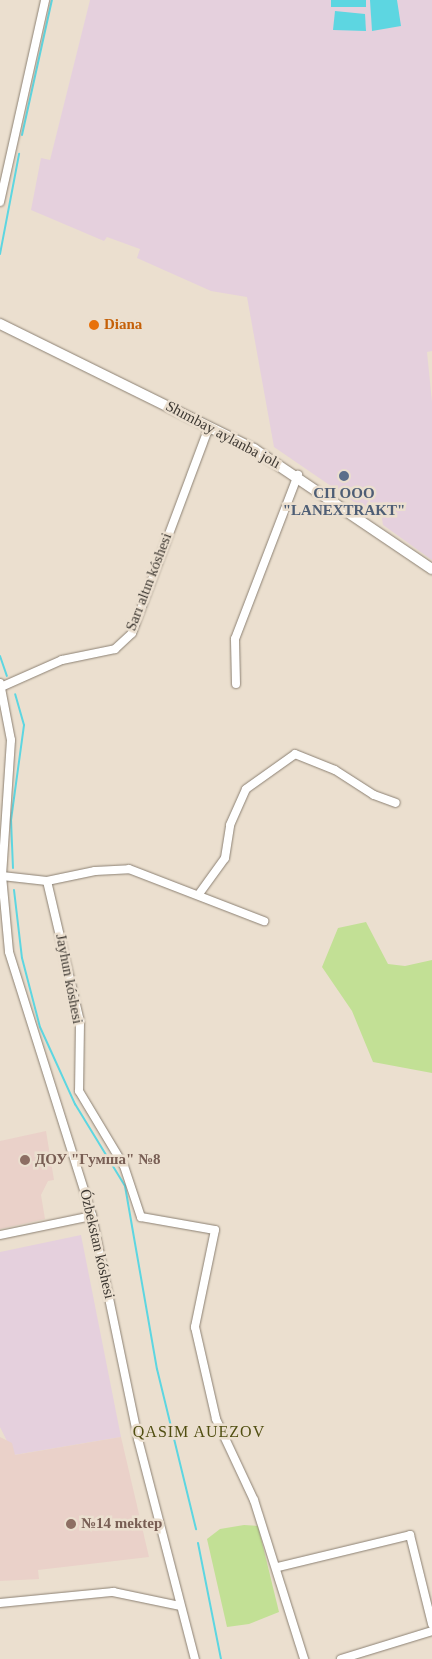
<!DOCTYPE html>
<html>
<head>
<meta charset="utf-8">
<style>
	body { margin:0 }
	#map { position:relative; width:432px; height:1659px; overflow:hidden; background:#ebdfcf; font-family:Georgia,serif }
	div>[style] { position:absolute }
	[style*='--x'] { left:calc(var(--x)*1px); top:calc(var(--y)*1px); width:calc(var(--w)*1px); rotate:calc(var(--a)*1deg) }
	.industrial>* { inset:0; background:#e5d0dd }
	.education>* { inset:0; background:#ead1c9 }
	.green>* { inset:0; background:#c2e095 }
	.water>* { inset:0; background:#5dd6e1; transform-origin:0 0 }
	.stream>* { height:2px; margin:-1px; padding:0 1px; transform-origin:1px; border-radius:1px; background:#5dd6e1 }
	.roads { filter:drop-shadow(0 0 1px #8c8173) drop-shadow(0 0 1px #8c8173) }
	.minor>* { height:8px; margin:-4px; padding:0 4px; transform-origin:4px; border-radius:4px; background:#fff }
	.major>* { height:10px; margin:-5px; padding:0 5px; transform-origin:5px; border-radius:5px; background:#fff }
	.dots>* { width:14px; height:14px; translate:-50% -50%; box-sizing:border-box; border:2px solid #ebdfcf; border-radius:50% }
	span { translate:-50% -50%; white-space:nowrap; text-align:center; line-height:1.15; -webkit-text-stroke:5px #ebdfcf; paint-order:stroke }
	.food-label { font-size:15px; color:#c56008; font-weight:700 }
	.left { translate:0 -50%; text-align:left }
	.street-label { font-size:15px; color:#3c3731 }
	.service-label { font-size:15px; color:#4e5e75; font-weight:700 }
	.education-label { font-size:15px; color:#785e54; font-weight:700 }
	.neighbourhood-label { font-size:16px; color:#514f12; letter-spacing:1px }
</style>
</head>
<body>
<div id="map">
	<div class="industrial">
		<div style="clip-path:polygon(90px 0,432px 0,432px 351px,427px 352px,432px 402px,432px 560px,383px 525px,381px 512px,369px 506px,363px 508px,274px 447px,247px 297px,211px 291px,137px 258px,140px 249px,107px 237px,104px 241px,31px 210px,41px 158px,50px 160px)"></div>
		<div style="clip-path:polygon(81px 1235px,121px 1437px,14px 1455px,0 1427px,0 1252px)"></div>
	</div>
	<div class="education">
		<div style="clip-path:polygon(46px 1131px,54px 1180px,48px 1181px,41px 1195px,45px 1219px,0 1229px,0 1141px)"></div>
		<div style="clip-path:polygon(0 1437px,12px 1443px,15px 1455px,121px 1437px,149px 1557px,38px 1570px,39px 1579px,0 1581px)"></div>
	</div>
	<div class="green">
		<div style="clip-path:polygon(366px 922px,388px 964px,405px 966px,432px 960px,432px 1073px,373px 1062px,352px 1011px,322px 967px,338px 928px)"></div>
		<div style="clip-path:polygon(244px 1525px,258px 1526px,279px 1612px,249px 1624px,227px 1627px,207px 1539px,220px 1529px)"></div>
	</div>
	<div class="water">
		<div style="left:331px;top:0;width:35px;height:7px"></div>
		<div style="clip-path:polygon(370px 0,397px 0,401px 26px,372px 31px)"></div>
		<div style="clip-path:polygon(335px 11px,365px 14px,366px 31px,333px 30px)"></div>
	</div>
	<div class="stream">
		<div style="--x:22;--y:135;--w:138;--a:-77.5"></div>
		<div style="--x:0;--y:254;--w:102;--a:-79.2"></div>
		<div style="--x:0;--y:656;--w:21;--a:71"></div>
		<div style="--x:13;--y:868;--w:48;--a:-92.4"></div>
		<div style="--x:11;--y:820;--w:96;--a:-82.2"></div>
		<div style="--x:24;--y:725;--w:32;--a:-106"></div>
		<div style="--x:14;--y:890;--w:68;--a:83.3"></div>
		<div style="--x:22;--y:958;--w:71;--a:75.4"></div>
		<div style="--x:40;--y:1027;--w:85;--a:65.6"></div>
		<div style="--x:75;--y:1104;--w:96;--a:58.6"></div>
		<div style="--x:125;--y:1186;--w:186;--a:80.1"></div>
		<div style="--x:157;--y:1369;--w:165;--a:76.3"></div>
		<div style="--x:198;--y:1543;--w:118;--a:78.8"></div>
	</div>
	<div class="roads">
		<div class="minor">
			<div style="--x:0;--y:202;--w:207;--a:-77.4"></div>
			<div style="--x:0;--y:683;--w:58;--a:79.1"></div>
			<div style="--x:11;--y:740;--w:136;--a:93.8"></div>
			<div style="--x:2;--y:876;--w:76;--a:84.7"></div>
			<div style="--x:9;--y:952;--w:277;--a:72.5"></div>
			<div style="--x:92;--y:1216;--w:228;--a:78.3"></div>
			<div style="--x:138;--y:1439;--w:227;--a:75.5"></div>
			<div style="--x:236;--y:684;--w:45;--a:-91.3"></div>
			<div style="--x:235;--y:639;--w:176;--a:-69"></div>
			<div style="--x:1;--y:687;--w:67;--a:-23.9"></div>
			<div style="--x:62;--y:660;--w:54;--a:-11.7"></div>
			<div style="--x:115;--y:649;--w:23;--a:-43"></div>
			<div style="--x:132;--y:633;--w:220;--a:-69.5"></div>
			<div style="--x:2;--y:876;--w:45;--a:6.3"></div>
			<div style="--x:47;--y:881;--w:49;--a:-11.8"></div>
			<div style="--x:95;--y:871;--w:34;--a:-3"></div>
			<div style="--x:129;--y:869;--w:145;--a:21.1"></div>
			<div style="--x:47;--y:881;--w:145;--a:76.8"></div>
			<div style="--x:80;--y:1022;--w:69;--a:90.8"></div>
			<div style="--x:79;--y:1091;--w:87;--a:59"></div>
			<div style="--x:124;--y:1166;--w:54;--a:71.6"></div>
			<div style="--x:141;--y:1217;--w:75;--a:10"></div>
			<div style="--x:215;--y:1230;--w:99;--a:101.7"></div>
			<div style="--x:195;--y:1327;--w:94;--a:77.1"></div>
			<div style="--x:216;--y:1419;--w:89;--a:64.9"></div>
			<div style="--x:254;--y:1500;--w:167;--a:72.5"></div>
			<div style="--x:199;--y:894;--w:44;--a:-54.2"></div>
			<div style="--x:225;--y:858;--w:33;--a:-81"></div>
			<div style="--x:230;--y:825;--w:39;--a:-66"></div>
			<div style="--x:246;--y:789;--w:60;--a:-35.5"></div>
			<div style="--x:295;--y:754;--w:43;--a:21.8"></div>
			<div style="--x:335;--y:770;--w:46;--a:32.7"></div>
			<div style="--x:374;--y:795;--w:23;--a:20"></div>
			<div style="--x:0;--y:1235;--w:94;--a:-11.7"></div>
			<div style="--x:278;--y:1567;--w:136;--a:-13.6"></div>
			<div style="--x:410;--y:1535;--w:92;--a:76.1"></div>
			<div style="--x:0;--y:1603;--w:114;--a:-5.6"></div>
			<div style="--x:113;--y:1592;--w:68;--a:11.8"></div>
			<div style="--x:341;--y:1659;--w:95;--a:-17.1"></div>
		</div>
		<div class="major">
			<div style="--x:0;--y:324;--w:283;--a:26.2"></div>
			<div style="--x:254;--y:449;--w:215;--a:34"></div>
		</div>
	</div>
	<div class="dots">
		<div style="left:94px;top:325px;background:#e8710a"></div>
		<div style="left:344px;top:476px;background:#5c6f8a"></div>
		<div style="left:25px;top:1160px;background:#8d6e63"></div>
		<div style="left:71px;top:1524px;background:#8d6e63"></div>
	</div>
	<div class="food-label">
		<span class="left" style="left:104px;top:325px">Diana</span>
	</div>
	<div class="street-label">
		<span style="left:223px;top:435px;rotate:28deg">Shımbay aylanba jolı</span>
		<span style="left:149px;top:582px;rotate:-69deg">Sarı altın kóshesi</span>
		<span style="left:69px;top:979px;rotate:79deg">Jayhun kóshesi</span>
		<span style="left:97px;top:1244px;rotate:77deg">Ózbekstan kóshesi</span>
	</div>
	<div class="service-label">
		<span style="left:344px;top:502px">СП ООО<br>"LANEXTRAKT"</span>
	</div>
	<div class="education-label">
		<span class="left" style="left:35px;top:1160px">ДОУ "Гумша" №8</span>
		<span class="left" style="left:81px;top:1524px">№14 mektep</span>
	</div>
	<div class="neighbourhood-label">
		<span style="left:199px;top:1432px">QASIM AUEZOV</span>
	</div>
</div>
</body>
</html>
